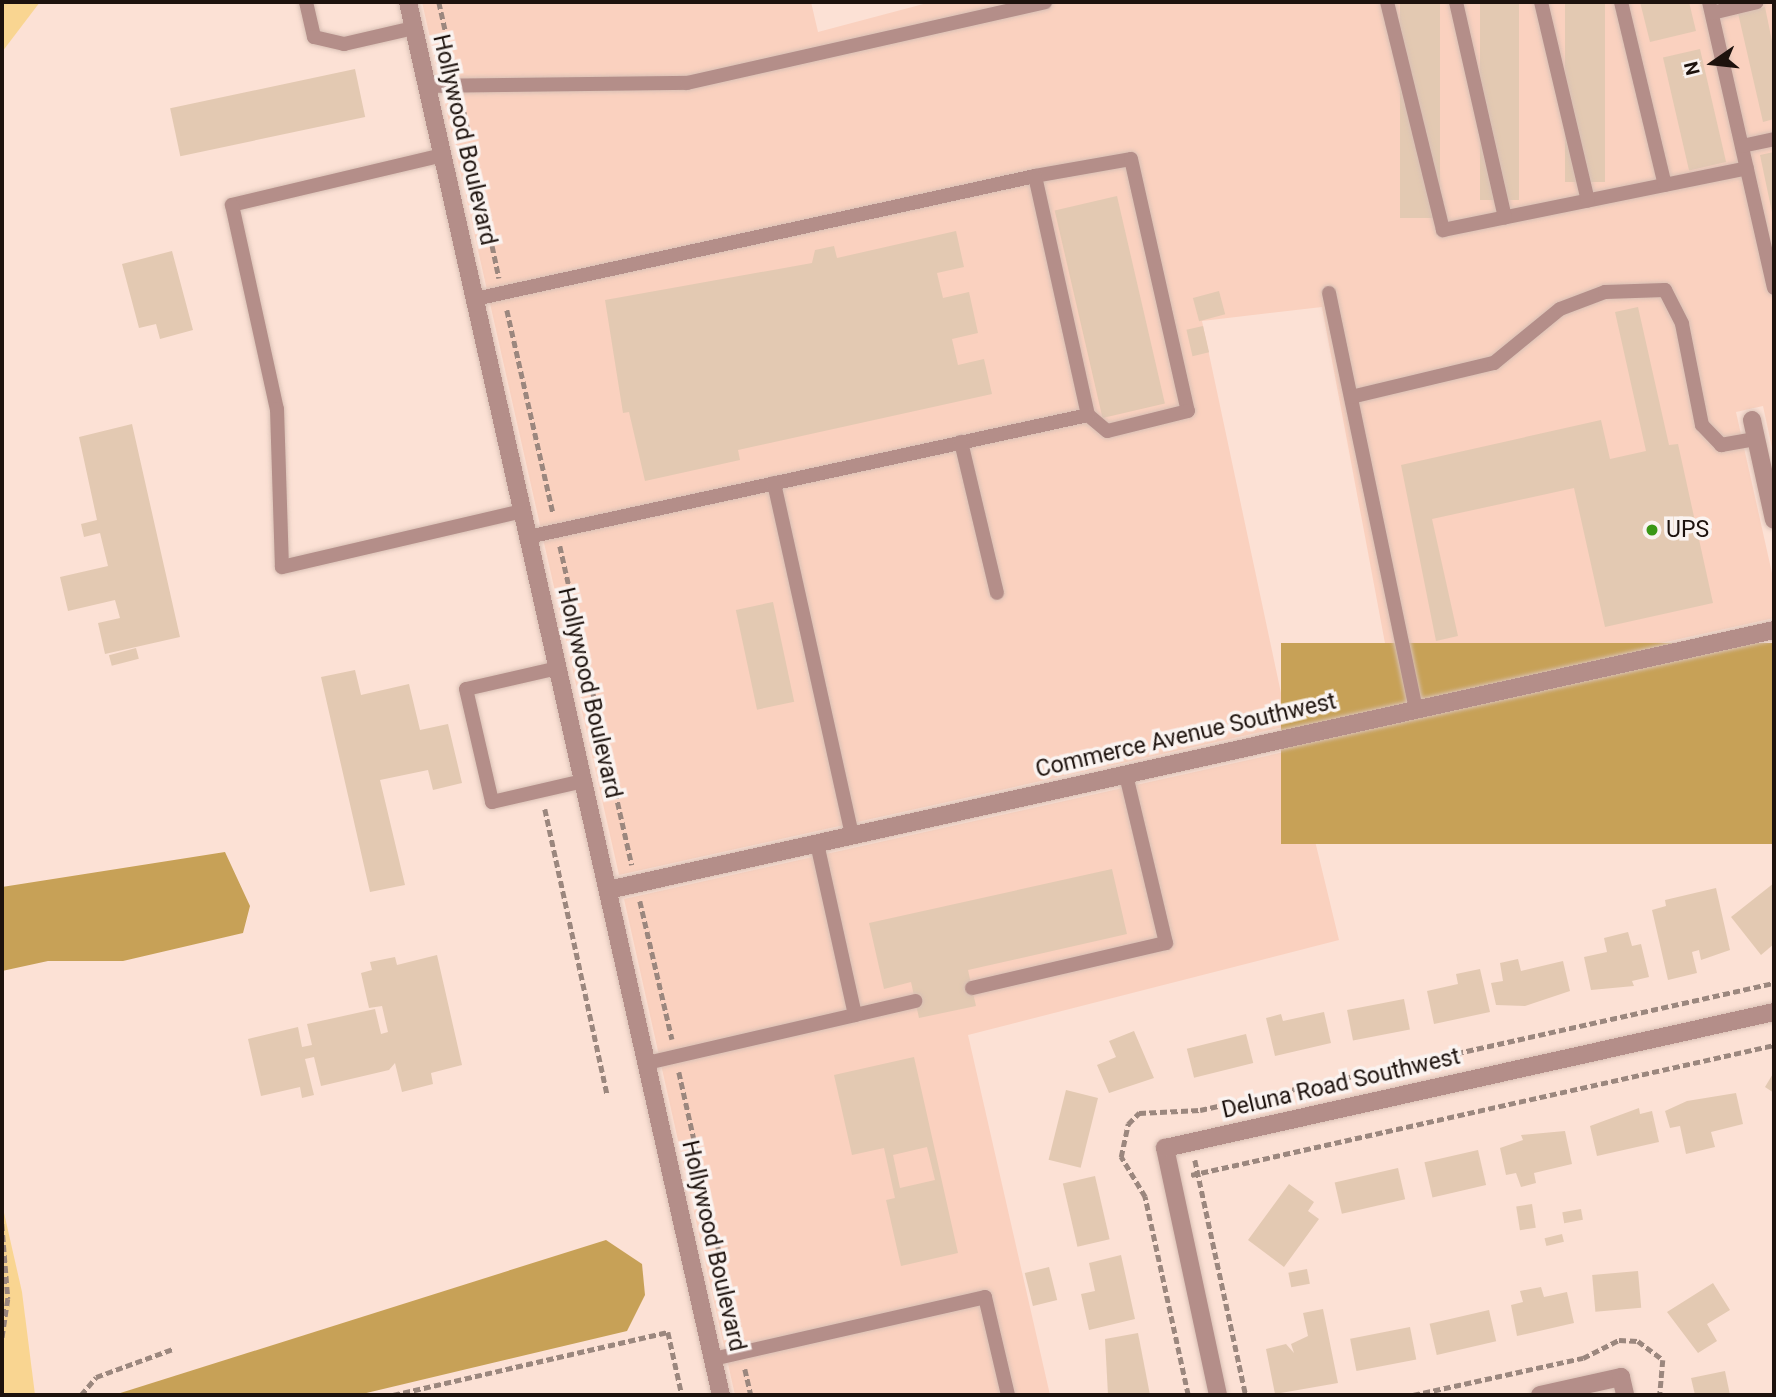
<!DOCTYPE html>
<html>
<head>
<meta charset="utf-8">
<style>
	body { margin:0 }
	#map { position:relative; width:1776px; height:1397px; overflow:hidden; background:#fce1d5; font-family:Roboto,sans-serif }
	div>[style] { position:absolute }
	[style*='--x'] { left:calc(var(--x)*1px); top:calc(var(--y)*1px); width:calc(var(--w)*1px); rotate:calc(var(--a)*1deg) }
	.built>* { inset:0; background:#fad1bf }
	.green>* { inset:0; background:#f9d591 }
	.forest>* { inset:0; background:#c7a157; transform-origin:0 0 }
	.building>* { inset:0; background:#e3c9b2; transform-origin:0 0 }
	.path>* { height:4.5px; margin-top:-2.25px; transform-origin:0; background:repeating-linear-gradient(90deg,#9b877e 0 7px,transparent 0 10.5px) }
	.roads { filter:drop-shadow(0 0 2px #d8c0b5) drop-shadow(0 0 2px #d8c0b5) }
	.service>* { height:14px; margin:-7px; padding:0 7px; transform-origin:7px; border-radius:7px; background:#b48e89 }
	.minor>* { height:18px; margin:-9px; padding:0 9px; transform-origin:9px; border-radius:9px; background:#b48e89 }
	.tertiary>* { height:18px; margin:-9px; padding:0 9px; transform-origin:9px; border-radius:9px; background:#b48e89 }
	.dots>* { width:19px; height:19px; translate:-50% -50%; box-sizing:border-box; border:4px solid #faf3f0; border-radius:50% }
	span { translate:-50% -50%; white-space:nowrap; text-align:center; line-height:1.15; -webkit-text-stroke:7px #faf3f0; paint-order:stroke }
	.street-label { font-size:23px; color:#1d120d }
	.poi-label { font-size:23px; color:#1d120d }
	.left { translate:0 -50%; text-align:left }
	.frame { position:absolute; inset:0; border:4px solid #1d120d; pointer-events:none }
	.north { position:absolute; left:1678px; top:28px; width:70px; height:70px; -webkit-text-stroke:5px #faf3f0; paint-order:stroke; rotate:256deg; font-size:19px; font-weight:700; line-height:28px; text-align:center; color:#1d120d }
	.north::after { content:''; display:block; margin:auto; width:24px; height:32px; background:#1d120d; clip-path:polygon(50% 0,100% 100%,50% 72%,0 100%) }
</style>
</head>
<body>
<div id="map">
	<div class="built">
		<div style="clip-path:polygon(422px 2px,811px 2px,818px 32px,931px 2px,1774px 2px,1774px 457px,1763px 406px,1736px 412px,1774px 582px,1774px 618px,1396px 702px,1322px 307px,1202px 321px,1288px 726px,619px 875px)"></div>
		<div style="clip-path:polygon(1293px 750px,1339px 940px,968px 1035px,1050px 1395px,735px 1395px,624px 899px)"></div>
	</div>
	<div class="green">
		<div style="clip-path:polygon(2px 2px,40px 2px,2px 52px)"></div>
		<div style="clip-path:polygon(2px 1204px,22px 1292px,35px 1395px,2px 1395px)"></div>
	</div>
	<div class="forest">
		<div style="left:1774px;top:643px;width:201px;height:493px;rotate:90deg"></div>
		<div style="clip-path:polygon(225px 852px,250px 906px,243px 933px,123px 961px,48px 961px,2px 971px,2px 887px)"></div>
		<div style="clip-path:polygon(606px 1240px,642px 1264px,645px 1295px,627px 1331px,358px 1395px,114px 1395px)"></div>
	</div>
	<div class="building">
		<div style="left:1400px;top:2px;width:40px;height:216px"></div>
		<div style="left:1480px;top:2px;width:39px;height:198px"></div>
		<div style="left:1565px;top:2px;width:40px;height:180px"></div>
		<div style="clip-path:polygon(1640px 2px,1689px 2px,1696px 31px,1650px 42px)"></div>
		<div style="clip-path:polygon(1765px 7px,1774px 51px,1774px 119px,1763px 122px,1738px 13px)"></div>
		<div style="left:1700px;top:49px;width:116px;height:38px;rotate:77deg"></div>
		<div style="left:355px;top:69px;width:49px;height:189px;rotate:78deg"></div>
		<div style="clip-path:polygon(1774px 152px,1774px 217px,1773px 217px,1760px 155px)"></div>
		<div style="left:1117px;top:196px;width:213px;height:64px;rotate:77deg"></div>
		<div style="clip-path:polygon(956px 231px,964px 267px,937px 273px,943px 298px,969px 292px,978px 333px,952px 339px,958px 365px,984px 359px,992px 394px,738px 450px,740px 460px,645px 481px,629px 412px,623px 413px,605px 300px,812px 263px,815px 250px,834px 246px,837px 258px)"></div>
		<div style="clip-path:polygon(172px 251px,193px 330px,160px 339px,156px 324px,139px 328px,122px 264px)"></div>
		<div style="left:1219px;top:291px;width:24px;height:27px;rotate:75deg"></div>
		<div style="clip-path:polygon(1638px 307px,1669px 445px,1678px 444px,1713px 603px,1605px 627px,1574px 488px,1432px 519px,1458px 636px,1436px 641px,1401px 465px,1601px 420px,1610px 459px,1646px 451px,1615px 312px)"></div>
		<div style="left:1203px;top:326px;width:27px;height:17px;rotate:77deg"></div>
		<div style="clip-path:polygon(132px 424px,180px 637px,105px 654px,98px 623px,120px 618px,115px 600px,68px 611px,60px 577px,108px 566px,100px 533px,84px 537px,81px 524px,97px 520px,79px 437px)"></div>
		<div style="left:773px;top:602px;width:102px;height:38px;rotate:78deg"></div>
		<div style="left:136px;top:648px;width:11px;height:28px;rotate:75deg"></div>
		<div style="clip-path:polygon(355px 670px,361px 695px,409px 684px,420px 730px,448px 724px,462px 783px,433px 790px,428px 770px,380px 780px,405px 885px,370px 892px,321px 677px)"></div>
		<div style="clip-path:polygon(1112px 869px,1127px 934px,968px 970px,976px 1006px,919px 1018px,911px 982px,884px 989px,869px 923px)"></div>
		<div style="clip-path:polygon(1774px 883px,1774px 944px,1761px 955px,1731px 917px)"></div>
		<div style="clip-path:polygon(1716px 888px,1730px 950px,1701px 960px,1699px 950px,1692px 952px,1697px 973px,1668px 980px,1652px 910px,1666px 906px,1665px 900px)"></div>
		<div style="clip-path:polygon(1628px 932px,1632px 946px,1641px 944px,1649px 977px,1632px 981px,1634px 986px,1591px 990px,1584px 957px,1607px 952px,1604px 938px)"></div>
		<div style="clip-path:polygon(437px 955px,462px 1065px,431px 1073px,433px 1084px,402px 1092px,395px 1063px,389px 1070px,321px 1086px,314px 1057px,305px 1059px,314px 1095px,302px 1098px,300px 1087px,261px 1096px,248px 1039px,298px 1027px,302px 1047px,312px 1045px,307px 1024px,375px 1009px,381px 1034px,388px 1032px,382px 1006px,369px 1008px,361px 973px,372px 970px,370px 962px,395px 957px,397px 965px)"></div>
		<div style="clip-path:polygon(1518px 959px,1521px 971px,1563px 961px,1570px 991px,1525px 1006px,1496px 1005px,1491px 983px,1503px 981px,1500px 963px)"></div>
		<div style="clip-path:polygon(1480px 969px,1490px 1012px,1434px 1024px,1427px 991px,1458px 984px,1456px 974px)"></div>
		<div style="left:1404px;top:999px;width:31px;height:58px;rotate:79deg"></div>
		<div style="clip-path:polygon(1324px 1012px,1331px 1043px,1275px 1056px,1266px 1018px,1281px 1014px,1283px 1021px)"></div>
		<div style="clip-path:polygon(1134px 1031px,1154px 1078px,1109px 1093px,1097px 1065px,1116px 1057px,1109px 1041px)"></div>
		<div style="left:1246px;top:1034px;width:30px;height:61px;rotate:76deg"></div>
		<div style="clip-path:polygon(evenodd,914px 1057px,958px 1253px,901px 1266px,886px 1200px,895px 1198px,884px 1148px,852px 1155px,834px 1075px,914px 1057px,927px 1147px,935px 1180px,900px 1188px,893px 1155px,927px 1147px)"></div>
		<div style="clip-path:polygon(1774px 1072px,1774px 1093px,1765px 1087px)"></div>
		<div style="left:1066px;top:1090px;width:33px;height:72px;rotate:14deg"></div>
		<div style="clip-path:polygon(1736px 1093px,1743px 1124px,1711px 1132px,1715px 1147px,1686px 1154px,1680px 1126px,1670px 1128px,1665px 1111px,1687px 1101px)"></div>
		<div style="clip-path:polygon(1639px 1108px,1640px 1114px,1652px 1111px,1659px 1142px,1597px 1156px,1590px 1126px)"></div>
		<div style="clip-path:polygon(1565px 1131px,1572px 1164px,1534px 1173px,1536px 1183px,1521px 1187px,1516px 1173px,1506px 1175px,1500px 1148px,1523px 1140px,1521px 1135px)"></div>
		<div style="left:1478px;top:1150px;width:36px;height:55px;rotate:77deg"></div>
		<div style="left:1398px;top:1168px;width:32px;height:65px;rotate:77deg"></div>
		<div style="left:1095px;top:1176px;width:65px;height:33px;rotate:77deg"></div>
		<div style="clip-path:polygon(1289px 1184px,1314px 1202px,1308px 1211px,1319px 1219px,1284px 1267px,1248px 1240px)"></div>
		<div style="left:1532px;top:1204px;width:24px;height:16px;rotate:81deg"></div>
		<div style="left:1581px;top:1209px;width:11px;height:19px;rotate:80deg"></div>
		<div style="left:1562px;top:1234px;width:8px;height:18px;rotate:76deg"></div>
		<div style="clip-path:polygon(1121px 1255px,1135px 1319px,1089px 1330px,1081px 1294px,1095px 1291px,1089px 1263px)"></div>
		<div style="left:1049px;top:1267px;width:34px;height:25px;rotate:76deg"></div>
		<div style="left:1307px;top:1269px;width:15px;height:19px;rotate:79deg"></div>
		<div style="left:1638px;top:1271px;width:37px;height:46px;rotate:85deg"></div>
		<div style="clip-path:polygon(1713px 1283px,1730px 1310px,1707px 1324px,1717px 1341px,1698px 1353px,1667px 1312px)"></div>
		<div style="clip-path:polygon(1541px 1287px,1544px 1297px,1567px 1292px,1574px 1323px,1517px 1336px,1511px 1305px,1523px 1302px,1520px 1291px)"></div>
		<div style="clip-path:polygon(1323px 1309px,1338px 1383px,1275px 1394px,1266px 1349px,1286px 1344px,1294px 1353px,1291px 1344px,1308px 1336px,1303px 1313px)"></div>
		<div style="left:1489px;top:1310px;width:32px;height:61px;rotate:77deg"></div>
		<div style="left:1410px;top:1327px;width:33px;height:61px;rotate:79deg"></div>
		<div style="clip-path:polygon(1138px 1333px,1150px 1395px,1108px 1395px,1105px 1339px)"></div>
		<div style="clip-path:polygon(1725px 1371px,1730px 1395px,1695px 1395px,1691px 1378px)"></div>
	</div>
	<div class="path">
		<div style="--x:439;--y:2;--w:69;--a:77.4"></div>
		<div style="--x:462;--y:102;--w:180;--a:78.1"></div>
		<div style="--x:507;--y:310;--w:208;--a:77.2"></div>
		<div style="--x:560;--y:546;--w:327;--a:77.3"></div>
		<div style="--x:545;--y:809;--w:291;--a:77.7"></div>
		<div style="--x:640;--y:901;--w:142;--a:76.9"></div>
		<div style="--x:679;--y:1072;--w:271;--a:77.4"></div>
		<div style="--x:1195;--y:1160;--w:240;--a:77.8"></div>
		<div style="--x:1191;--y:1175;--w:597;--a:-12.57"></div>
		<div style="--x:2;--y:1224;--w:75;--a:85.4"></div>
		<div style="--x:8;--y:1299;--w:40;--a:98.5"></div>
		<div style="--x:745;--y:1369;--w:27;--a:77"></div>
		<div style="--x:81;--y:1395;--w:23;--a:-50"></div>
		<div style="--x:96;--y:1377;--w:82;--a:-20"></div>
		<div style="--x:393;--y:1395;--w:282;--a:-12.9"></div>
		<div style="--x:668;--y:1332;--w:65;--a:77.5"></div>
		<div style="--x:1188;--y:1395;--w:203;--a:-102.3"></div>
		<div style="--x:1145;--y:1197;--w:47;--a:-121"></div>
		<div style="--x:1121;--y:1157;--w:34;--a:-78"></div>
		<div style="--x:1128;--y:1124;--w:16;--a:-45"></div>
		<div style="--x:1139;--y:1113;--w:61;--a:-2.8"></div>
		<div style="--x:1200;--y:1110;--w:588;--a:-12.48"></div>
		<div style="--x:1413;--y:1395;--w:174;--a:-12.3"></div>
		<div style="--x:1583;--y:1358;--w:40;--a:-26.6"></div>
		<div style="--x:1619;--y:1340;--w:19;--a:3"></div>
		<div style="--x:1638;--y:1341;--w:31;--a:37"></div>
		<div style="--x:1663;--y:1360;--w:35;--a:95"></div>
	</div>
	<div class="roads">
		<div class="service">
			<div style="--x:306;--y:2;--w:36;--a:77"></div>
			<div style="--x:314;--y:37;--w:31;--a:13"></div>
			<div style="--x:344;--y:44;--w:72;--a:-12.9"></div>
			<div style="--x:1387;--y:2;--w:235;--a:76.2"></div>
			<div style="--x:1443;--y:230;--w:310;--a:-11.5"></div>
			<div style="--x:1456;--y:2;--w:221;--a:77.2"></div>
			<div style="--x:1541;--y:2;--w:204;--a:76.7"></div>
			<div style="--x:1621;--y:2;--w:188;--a:76.5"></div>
			<div style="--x:1709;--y:2;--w:293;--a:77.2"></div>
			<div style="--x:1712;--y:13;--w:46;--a:-13.7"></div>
			<div style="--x:427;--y:86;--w:260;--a:-0.7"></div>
			<div style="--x:687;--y:83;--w:367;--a:-12.7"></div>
			<div style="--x:1742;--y:146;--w:33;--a:-12"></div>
			<div style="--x:443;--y:155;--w:217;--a:166.7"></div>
			<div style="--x:232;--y:205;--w:209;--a:77.6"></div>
			<div style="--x:277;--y:409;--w:158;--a:88.2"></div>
			<div style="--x:282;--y:567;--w:246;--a:-13.1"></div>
			<div style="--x:1035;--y:176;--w:97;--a:-10"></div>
			<div style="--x:1131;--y:159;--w:258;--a:77.3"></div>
			<div style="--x:1188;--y:411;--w:83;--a:166.1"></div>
			<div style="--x:1107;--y:431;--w:25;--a:-140"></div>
			<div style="--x:1329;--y:293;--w:426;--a:78.2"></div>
			<div style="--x:475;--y:299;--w:573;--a:-12.39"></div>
			<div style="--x:1035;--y:176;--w:245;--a:77.5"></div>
			<div style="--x:1088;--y:415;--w:573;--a:167.71"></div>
			<div style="--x:1351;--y:397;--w:147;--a:-13.4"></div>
			<div style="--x:1494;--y:363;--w:85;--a:-39.3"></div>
			<div style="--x:1560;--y:309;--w:48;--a:-20.7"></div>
			<div style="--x:1605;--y:292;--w:60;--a:-1.9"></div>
			<div style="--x:1665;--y:290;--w:38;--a:63"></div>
			<div style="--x:1682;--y:324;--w:103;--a:78.8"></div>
			<div style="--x:1702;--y:425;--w:28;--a:46"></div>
			<div style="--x:1721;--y:445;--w:36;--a:-10"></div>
			<div style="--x:961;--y:442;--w:155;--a:76.6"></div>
			<div style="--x:774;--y:483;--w:362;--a:77.5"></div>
			<div style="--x:558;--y:668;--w:94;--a:167.1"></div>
			<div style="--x:466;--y:689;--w:116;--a:77"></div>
			<div style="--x:492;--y:802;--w:93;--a:-13"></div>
			<div style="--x:972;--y:988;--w:199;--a:-13.1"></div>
			<div style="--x:1166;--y:943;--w:173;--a:-103.4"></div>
			<div style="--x:855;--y:1015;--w:62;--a:-13.1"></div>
			<div style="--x:647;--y:1063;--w:213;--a:-13"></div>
			<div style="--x:855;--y:1015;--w:176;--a:-102.5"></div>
			<div style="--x:713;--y:1359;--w:279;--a:-12.8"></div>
			<div style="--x:985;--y:1297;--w:101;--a:76.8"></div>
		</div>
		<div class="minor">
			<div style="--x:1752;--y:420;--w:102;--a:77.6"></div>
			<div style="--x:608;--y:890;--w:1195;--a:-12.57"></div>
			<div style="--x:1218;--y:1395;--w:253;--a:-102.1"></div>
			<div style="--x:1165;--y:1148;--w:624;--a:-12.59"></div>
			<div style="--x:1540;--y:1395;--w:83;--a:-12.5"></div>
			<div style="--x:1621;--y:1377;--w:18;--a:77"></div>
		</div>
		<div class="tertiary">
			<div style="--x:408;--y:2;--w:1428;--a:77.34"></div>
		</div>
	</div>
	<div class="dots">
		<div style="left:1652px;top:530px;background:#399715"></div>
	</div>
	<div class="street-label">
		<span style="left:464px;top:140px;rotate:77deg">Hollywood Boulevard</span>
		<span style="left:589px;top:693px;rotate:77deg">Hollywood Boulevard</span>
		<span style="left:1186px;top:736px;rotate:-13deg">Commerce Avenue Southwest</span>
		<span style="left:1341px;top:1084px;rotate:-13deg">Deluna Road Southwest</span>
		<span style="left:713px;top:1246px;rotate:77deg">Hollywood Boulevard</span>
	</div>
	<div class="poi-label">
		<span class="left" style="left:1666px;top:530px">UPS</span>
	</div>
	<div class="frame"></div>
	<div class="north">N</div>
</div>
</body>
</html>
